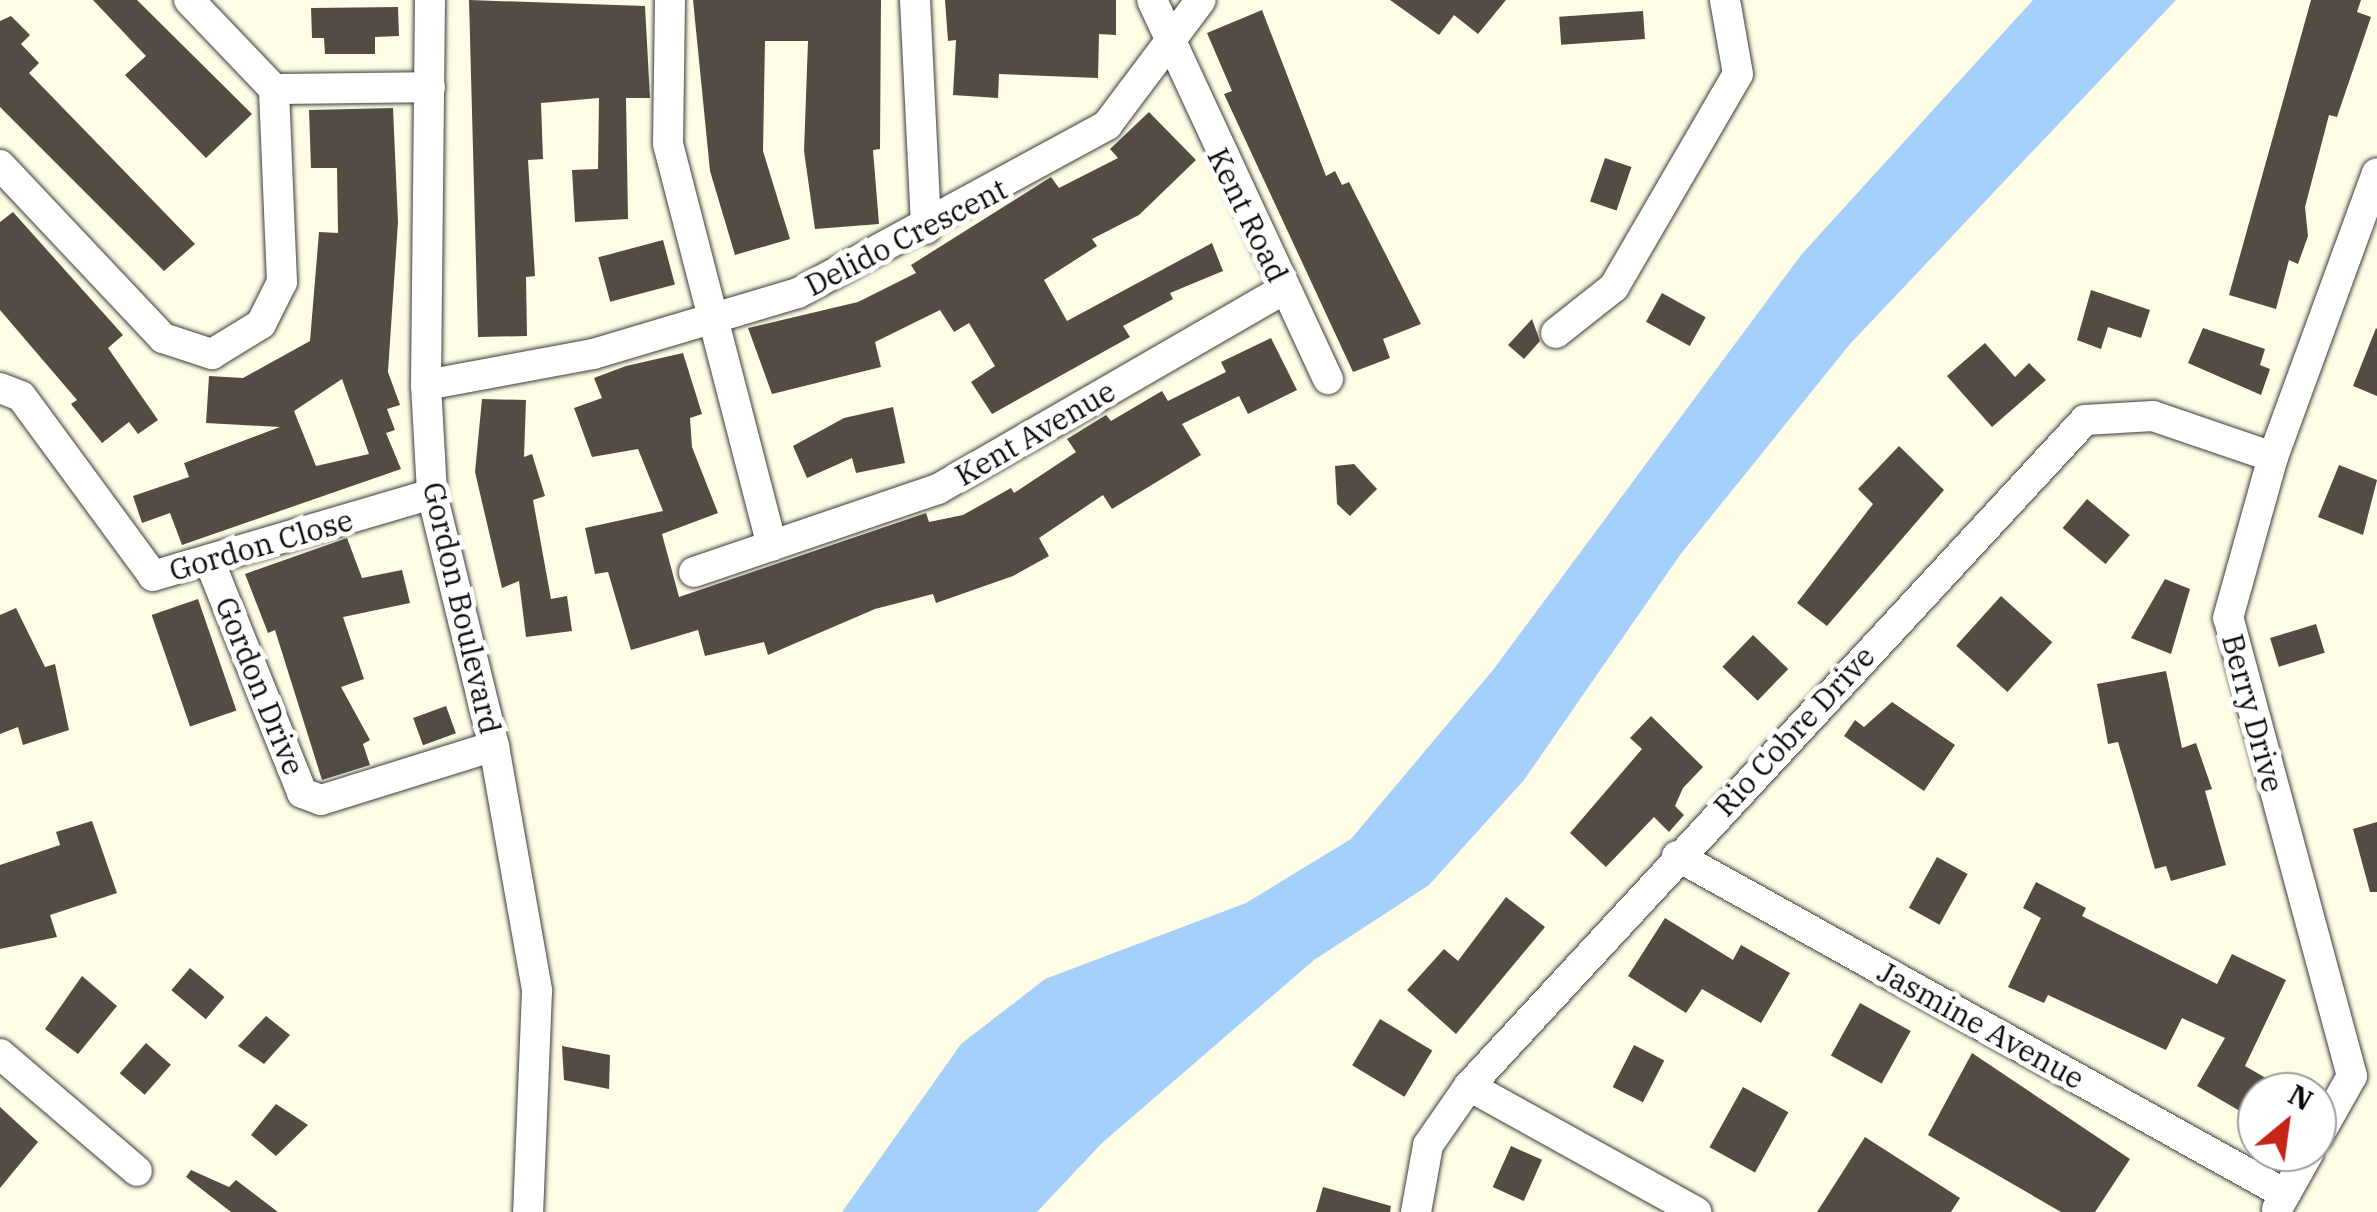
<!DOCTYPE html>
<html>
<head>
<meta charset="utf-8">
<style>
	body { margin:0 }
	#map { position:relative; width:2377px; height:1212px; overflow:hidden; background:#fffde6; font-family:"IBM Plex Serif",serif }
	div>[style] { position:absolute }
	[style*='--x'] { left:calc(var(--x)*1px); top:calc(var(--y)*1px); width:calc(var(--w)*1px); rotate:calc(var(--a)*1deg) }
	.water>* { inset:0; background:#a5d0fc }
	.building>* { inset:0; background:#534c45; transform-origin:0 0 }
	.roads { filter:drop-shadow(0 0 2px #3d3d3d) drop-shadow(0 0 2px #3d3d3d) }
	.minor>* { height:30px; margin:-15px; padding:0 15px; transform-origin:15px; border-radius:15px; background:#fff }
	span { translate:-50% -50%; white-space:nowrap; text-align:center; line-height:1.15; -webkit-text-stroke:10px #fff; paint-order:stroke }
	.street-label { font-size:30px; color:#0a0a0a }
	.north { position:absolute; left:2237px; top:1072px; width:100px; height:100px; box-sizing:border-box; background:#fff; border:2px solid #9d9d9d; border-radius:50%; rotate:29deg; font-size:28px; font-weight:700; line-height:40px; text-align:center; color:#0a0a0a }
	.north::after { content:''; display:block; margin:auto; width:35px; height:45px; background:#c52416; clip-path:polygon(50% 0,100% 100%,50% 72%,0 100%) }
</style>
</head>
<body>
<div id="map">
	<div class="water">
		<div style="clip-path:polygon(2033px 0,2176px 0,1850px 344px,1680px 555px,1524px 780px,1429px 885px,1314px 960px,1102px 1143px,1037px 1212px,842px 1212px,961px 1044px,1045px 979px,1246px 903px,1351px 839px,1493px 670px,1801px 255px)"></div>
	</div>
	<div class="building">
		<div style="clip-path:polygon(93px 0,137px 0,252px 114px,206px 158px,125px 75px,146px 56px)"></div>
		<div style="clip-path:polygon(469px 0,645px 6px,650px 98px,626px 98px,628px 219px,575px 222px,572px 170px,598px 169px,599px 98px,541px 103px,543px 159px,528px 160px,535px 276px,526px 277px,527px 336px,478px 337px)"></div>
		<div style="clip-path:polygon(693px 0,881px 0,880px 149px,873px 150px,879px 224px,815px 229px,804px 151px,808px 41px,765px 41px,763px 151px,790px 239px,735px 255px,710px 171px)"></div>
		<div style="clip-path:polygon(945px 0,1116px 0,1116px 35px,1099px 34px,1098px 78px,999px 74px,998px 98px,953px 95px,956px 40px,948px 41px)"></div>
		<div style="clip-path:polygon(1390px 0,1506px 0,1478px 34px,1454px 15px,1439px 35px)"></div>
		<div style="clip-path:polygon(2311px 0,2361px 0,2357px 12px,2371px 17px,2337px 117px,2329px 115px,2305px 207px,2308px 236px,2298px 264px,2289px 260px,2276px 309px,2229px 295px)"></div>
		<div style="clip-path:polygon(398px 7px,399px 36px,375px 37px,375px 54px,325px 54px,324px 38px,312px 38px,311px 8px)"></div>
		<div style="clip-path:polygon(1262px 10px,1326px 176px,1335px 171px,1342px 185px,1349px 182px,1421px 324px,1383px 339px,1390px 358px,1353px 372px,1224px 94px,1232px 91px,1207px 33px)"></div>
		<div style="left:1643px;top:11px;width:28px;height:84px;rotate:86deg"></div>
		<div style="clip-path:polygon(11px 16px,30px 35px,21px 44px,39px 63px,29px 73px,195px 244px,164px 271px,0 107px,0 21px)"></div>
		<div style="clip-path:polygon(evenodd,393px 108px,398px 222px,388px 372px,400px 405px,387px 409px,395px 430px,386px 433px,401px 469px,182px 545px,170px 513px,142px 523px,133px 496px,189px 477px,184px 463px,280px 427px,206px 423px,209px 376px,243px 378px,310px 341px,319px 232px,338px 233px,337px 168px,311px 168px,309px 110px,393px 108px,342px 379px,369px 454px,316px 466px,294px 411px,342px 379px)"></div>
		<div style="clip-path:polygon(1149px 112px,1196px 160px,1139px 215px,1092px 239px,1097px 246px,1044px 280px,1067px 321px,1212px 243px,1223px 271px,1170px 293px,1173px 299px,1123px 326px,1130px 337px,992px 414px,971px 382px,995px 366px,969px 323px,954px 332px,940px 310px,875px 342px,881px 367px,772px 394px,748px 328px,858px 302px,916px 273px,911px 265px,1051px 177px,1059px 188px,1118px 158px,1110px 149px)"></div>
		<div style="left:1605px;top:158px;width:28px;height:46px;rotate:19deg"></div>
		<div style="clip-path:polygon(13px 212px,123px 335px,108px 348px,158px 420px,138px 434px,129px 422px,102px 443px,71px 404px,77px 400px,0 310px,0 222px)"></div>
		<div style="left:663px;top:240px;width:46px;height:67px;rotate:75deg"></div>
		<div style="clip-path:polygon(2091px 290px,2150px 310px,2141px 338px,2108px 327px,2101px 349px,2077px 340px)"></div>
		<div style="left:1662px;top:293px;width:50px;height:33px;rotate:29deg"></div>
		<div style="clip-path:polygon(1532px 319px,1540px 341px,1524px 359px,1508px 345px)"></div>
		<div style="clip-path:polygon(2203px 328px,2265px 349px,2260px 365px,2270px 369px,2261px 395px,2188px 363px)"></div>
		<div style="clip-path:polygon(2376px 328px,2377px 329px,2377px 396px,2353px 386px)"></div>
		<div style="clip-path:polygon(1271px 338px,1297px 390px,1248px 414px,1239px 396px,1182px 424px,1201px 455px,1112px 509px,1103px 495px,1039px 538px,1049px 556px,1013px 576px,936px 603px,933px 594px,875px 609px,768px 655px,764px 642px,705px 656px,698px 630px,631px 650px,608px 572px,595px 574px,585px 528px,663px 511px,638px 449px,592px 457px,574px 408px,602px 398px,594px 378px,626px 366px,683px 353px,702px 414px,690px 418px,692px 447px,718px 513px,662px 534px,679px 597px,926px 513px,929px 522px,963px 515px,1011px 488px,1014px 493px,1076px 452px,1067px 439px,1106px 415px,1111px 421px,1162px 391px,1168px 401px,1226px 372px,1221px 362px)"></div>
		<div style="clip-path:polygon(1985px 343px,2015px 377px,2029px 363px,2046px 380px,1992px 427px,1947px 376px)"></div>
		<div style="clip-path:polygon(482px 399px,526px 400px,524px 457px,532px 454px,545px 496px,533px 500px,551px 599px,567px 596px,572px 631px,526px 637px,519px 581px,502px 588px,475px 472px)"></div>
		<div style="clip-path:polygon(893px 407px,905px 463px,856px 473px,852px 458px,807px 478px,793px 446px,844px 418px)"></div>
		<div style="clip-path:polygon(1899px 446px,1944px 490px,1827px 626px,1797px 603px,1873px 504px,1858px 489px)"></div>
		<div style="clip-path:polygon(1354px 464px,1377px 489px,1350px 516px,1337px 504px,1335px 466px)"></div>
		<div style="clip-path:polygon(2339px 465px,2377px 480px,2363px 535px,2318px 517px)"></div>
		<div style="left:2087px;top:499px;width:56px;height:38px;rotate:40deg"></div>
		<div style="clip-path:polygon(347px 538px,362px 578px,402px 570px,410px 603px,343px 617px,364px 679px,341px 687px,370px 740px,363px 744px,370px 765px,322px 780px,275px 630px,268px 633px,245px 574px)"></div>
		<div style="clip-path:polygon(2165px 579px,2190px 589px,2171px 654px,2131px 638px)"></div>
		<div style="left:2001px;top:596px;width:69px;height:67px;rotate:42deg"></div>
		<div style="left:198px;top:599px;width:118px;height:49px;rotate:71deg"></div>
		<div style="clip-path:polygon(16px 608px,45px 667px,55px 664px,69px 730px,23px 745px,18px 727px,0 734px,0 615px)"></div>
		<div style="left:2316px;top:624px;width:30px;height:48px;rotate:73deg"></div>
		<div style="left:1753px;top:635px;width:49px;height:44px;rotate:44deg"></div>
		<div style="clip-path:polygon(2166px 671px,2182px 748px,2196px 743px,2212px 789px,2205px 791px,2226px 865px,2171px 881px,2166px 866px,2155px 869px,2118px 742px,2108px 744px,2097px 684px)"></div>
		<div style="clip-path:polygon(1892px 702px,1955px 745px,1924px 791px,1844px 736px,1855px 720px,1864px 727px)"></div>
		<div style="left:446px;top:706px;width:29px;height:35px;rotate:70deg"></div>
		<div style="clip-path:polygon(1651px 716px,1703px 767px,1683px 788px,1675px 806px,1684px 815px,1669px 832px,1654px 817px,1606px 867px,1570px 833px,1642px 749px,1630px 738px)"></div>
		<div style="clip-path:polygon(92px 821px,117px 893px,50px 915px,57px 937px,0 949px,0 865px,60px 845px,56px 832px)"></div>
		<div style="clip-path:polygon(2377px 822px,2377px 892px,2370px 892px,2353px 829px)"></div>
		<div style="left:1937px;top:857px;width:35px;height:58px;rotate:29deg"></div>
		<div style="clip-path:polygon(2036px 882px,2086px 908px,2082px 916px,2217px 984px,2232px 954px,2286px 980px,2245px 1066px,2290px 1092px,2257px 1092px,2257px 1121px,2197px 1086px,2225px 1038px,2182px 1018px,2166px 1050px,2048px 995px,2044px 1003px,2008px 987px,2041px 918px,2023px 908px)"></div>
		<div style="clip-path:polygon(1506px 897px,1545px 927px,1456px 1034px,1407px 990px,1444px 949px,1458px 961px)"></div>
		<div style="clip-path:polygon(1665px 918px,1733px 960px,1741px 945px,1790px 973px,1761px 1023px,1702px 989px,1686px 1013px,1628px 976px)"></div>
		<div style="left:190px;top:968px;width:45px;height:29px;rotate:40deg"></div>
		<div style="clip-path:polygon(82px 976px,117px 1006px,78px 1054px,45px 1029px)"></div>
		<div style="left:1860px;top:1003px;width:58px;height:60px;rotate:29deg"></div>
		<div style="clip-path:polygon(266px 1016px,290px 1035px,264px 1064px,238px 1046px)"></div>
		<div style="left:1380px;top:1019px;width:61px;height:54px;rotate:31deg"></div>
		<div style="left:146px;top:1043px;width:33px;height:40px;rotate:41deg"></div>
		<div style="left:1634px;top:1045px;width:34px;height:47px;rotate:27deg"></div>
		<div style="clip-path:polygon(562px 1046px,610px 1055px,609px 1089px,564px 1080px)"></div>
		<div style="clip-path:polygon(1972px 1053px,2130px 1159px,2095px 1212px,2061px 1212px,1928px 1135px)"></div>
		<div style="left:1743px;top:1087px;width:52px;height:69px;rotate:29deg"></div>
		<div style="clip-path:polygon(276px 1104px,308px 1125px,276px 1156px,251px 1135px)"></div>
		<div style="clip-path:polygon(0 1107px,38px 1142px,0 1188px)"></div>
		<div style="clip-path:polygon(1865px 1137px,1960px 1198px,1951px 1212px,1817px 1212px)"></div>
		<div style="left:1511px;top:1146px;width:34px;height:45px;rotate:24deg"></div>
		<div style="clip-path:polygon(191px 1170px,229px 1187px,236px 1180px,278px 1212px,231px 1212px,186px 1177px)"></div>
		<div style="clip-path:polygon(1323px 1187px,1391px 1206px,1390px 1212px,1316px 1212px)"></div>
	</div>
	<div class="roads">
		<div class="minor">
			<div style="--x:189;--y:0;--w:123;--a:46.3"></div>
			<div style="--x:430;--y:0;--w:385;--a:90.6"></div>
			<div style="--x:426;--y:385;--w:109;--a:86.8"></div>
			<div style="--x:432;--y:494;--w:260;--a:76.2"></div>
			<div style="--x:494;--y:746;--w:249;--a:80"></div>
			<div style="--x:537;--y:991;--w:221;--a:92.3"></div>
			<div style="--x:670;--y:0;--w:144;--a:90.8"></div>
			<div style="--x:668;--y:144;--w:415;--a:75.5"></div>
			<div style="--x:915;--y:0;--w:229;--a:87.2"></div>
			<div style="--x:1152;--y:0;--w:418;--a:65.1"></div>
			<div style="--x:274;--y:89;--w:156;--a:-0.7"></div>
			<div style="--x:0;--y:165;--w:238;--a:46.7"></div>
			<div style="--x:163;--y:338;--w:52;--a:18.1"></div>
			<div style="--x:212;--y:354;--w:57;--a:-31.5"></div>
			<div style="--x:261;--y:324;--w:47;--a:-63.4"></div>
			<div style="--x:282;--y:282;--w:193;--a:-92.4"></div>
			<div style="--x:1556;--y:333;--w:74;--a:-38.4"></div>
			<div style="--x:1614;--y:287;--w:246;--a:-59.8"></div>
			<div style="--x:1738;--y:74;--w:75;--a:-100"></div>
			<div style="--x:426;--y:385;--w:170;--a:-10.5"></div>
			<div style="--x:593;--y:354;--w:214;--a:-16.6"></div>
			<div style="--x:798;--y:293;--w:352;--a:-28.5"></div>
			<div style="--x:1107;--y:125;--w:156;--a:-53.1"></div>
			<div style="--x:0;--y:388;--w:22;--a:21"></div>
			<div style="--x:21;--y:396;--w:223;--a:53.7"></div>
			<div style="--x:153;--y:576;--w:291;--a:-16.4"></div>
			<div style="--x:209;--y:560;--w:251;--a:68.2"></div>
			<div style="--x:302;--y:793;--w:20;--a:20"></div>
			<div style="--x:321;--y:800;--w:181;--a:-17.3"></div>
			<div style="--x:694;--y:572;--w:258;--a:-18.8"></div>
			<div style="--x:938;--y:489;--w:400;--a:-30"></div>
			<div style="--x:1677;--y:856;--w:696;--a:29.07"></div>
			<div style="--x:0;--y:1054;--w:180;--a:40.5"></div>
			<div style="--x:1469;--y:1086;--w:260;--a:29"></div>
			<div style="--x:2317;--y:1138;--w:71;--a:-60.6"></div>
			<div style="--x:2352;--y:1076;--w:474;--a:-105.1"></div>
			<div style="--x:2228;--y:618;--w:167;--a:-74.4"></div>
			<div style="--x:2273;--y:457;--w:302;--a:-69.9"></div>
			<div style="--x:2277;--y:1209;--w:65;--a:-60.7"></div>
			<div style="--x:1416;--y:1212;--w:68;--a:-79.8"></div>
			<div style="--x:1428;--y:1145;--w:72;--a:-55.2"></div>
			<div style="--x:1469;--y:1086;--w:907;--a:-47.23"></div>
			<div style="--x:2085;--y:420;--w:68;--a:-3.4"></div>
			<div style="--x:2153;--y:416;--w:127;--a:18.9"></div>
		</div>
	</div>
	<div class="street-label">
		<span style="left:1248px;top:215px;rotate:64deg">Kent Road</span>
		<span style="left:906px;top:237px;rotate:-27deg">Delido Crescent</span>
		<span style="left:1035px;top:433px;rotate:-30deg">Kent Avenue</span>
		<span style="left:261px;top:545px;rotate:-16deg">Gordon Close</span>
		<span style="left:462px;top:608px;rotate:77deg">Gordon Boulevard</span>
		<span style="left:260px;top:686px;rotate:68deg">Gordon Drive</span>
		<span style="left:2253px;top:713px;rotate:75deg">Berry Drive</span>
		<span style="left:1794px;top:731px;rotate:-47deg">Rio Cobre Drive</span>
		<span style="left:1981px;top:1025px;rotate:29deg">Jasmine Avenue</span>
	</div>
	<div class="north">N</div>
</div>
</body>
</html>
